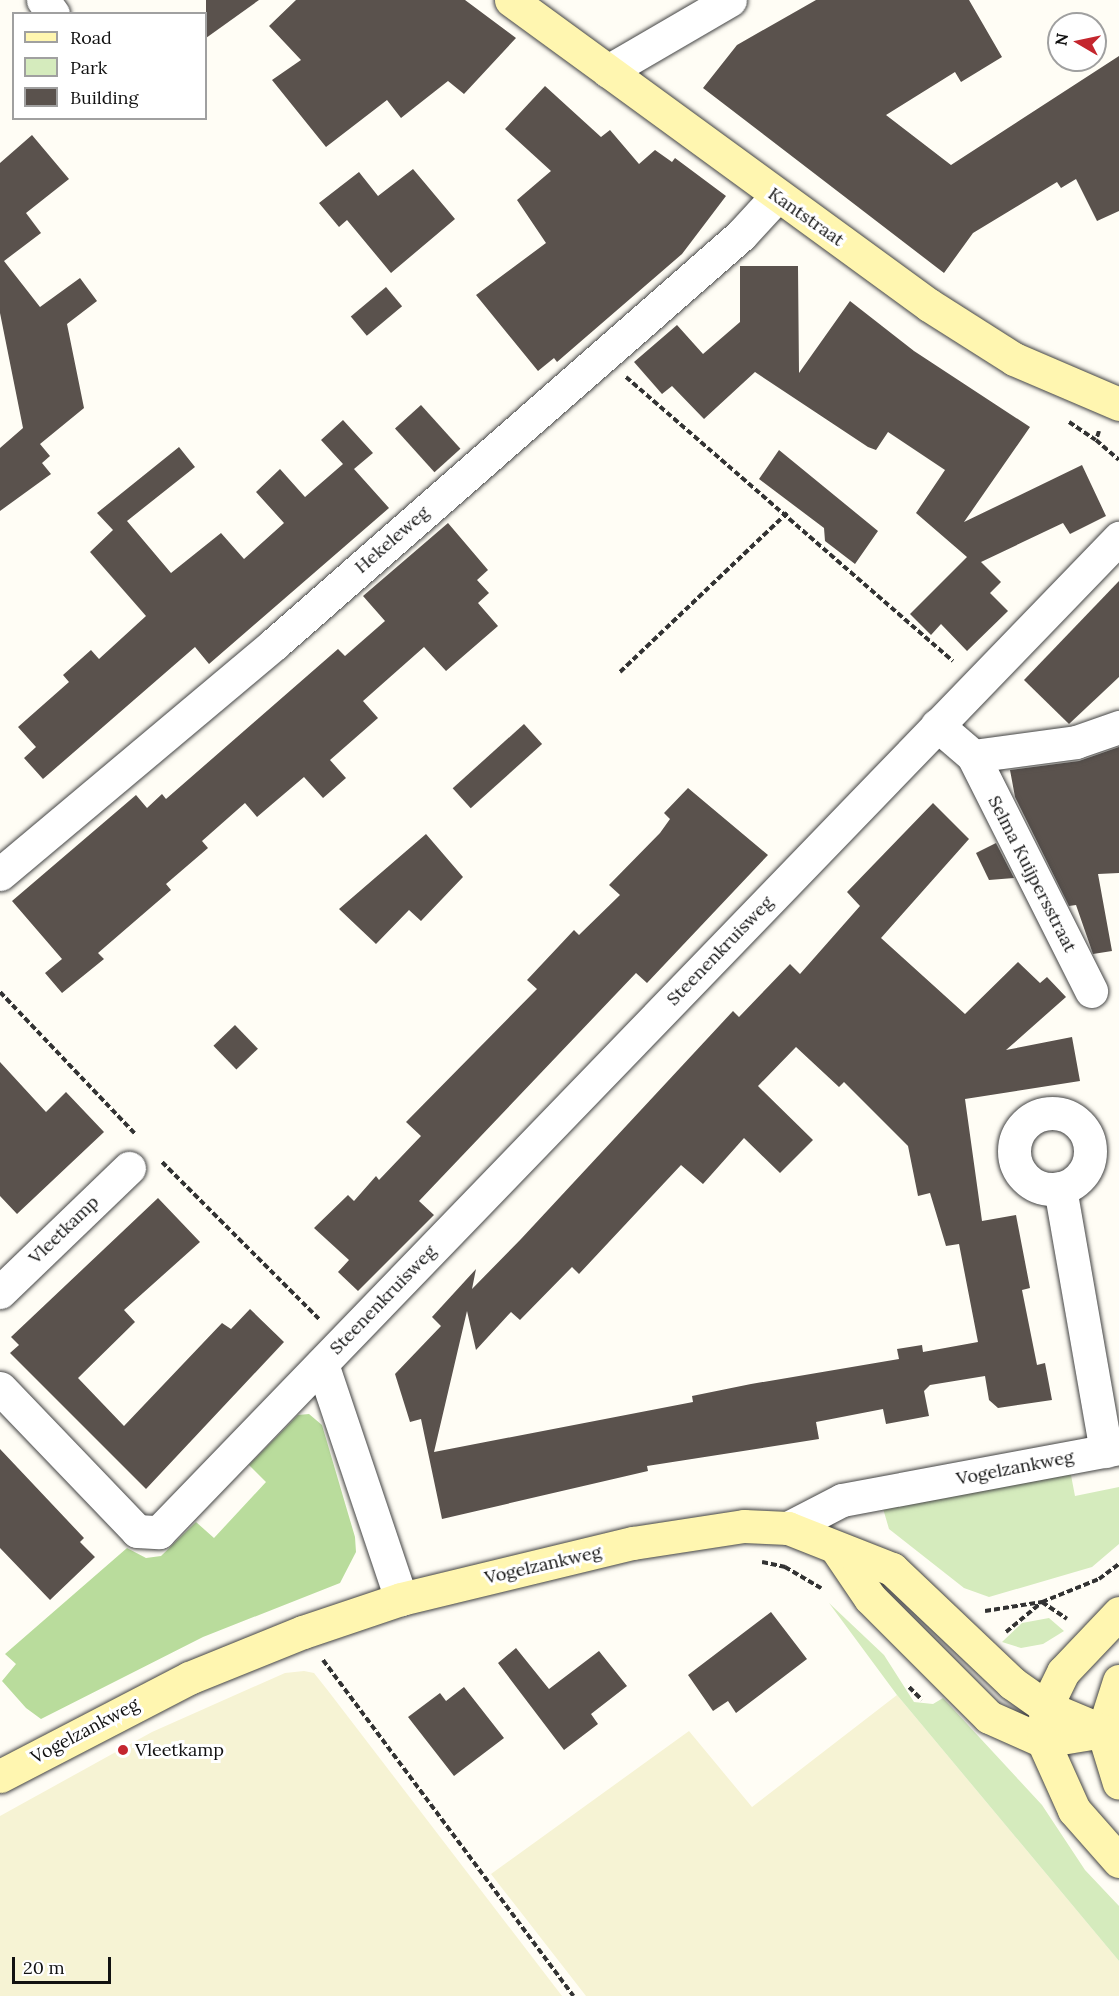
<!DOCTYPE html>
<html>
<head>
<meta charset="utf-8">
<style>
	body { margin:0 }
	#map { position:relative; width:1119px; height:1996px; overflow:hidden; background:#fffdf5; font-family:Lora,serif }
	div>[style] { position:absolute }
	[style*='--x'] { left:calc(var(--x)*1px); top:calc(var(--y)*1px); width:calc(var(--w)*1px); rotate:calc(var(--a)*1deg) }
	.farmland>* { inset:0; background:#f6f3d4 }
	.green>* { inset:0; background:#d5ebbd }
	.forest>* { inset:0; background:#b9dc9c }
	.building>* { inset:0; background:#5a524d; transform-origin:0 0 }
	.path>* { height:4px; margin-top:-2px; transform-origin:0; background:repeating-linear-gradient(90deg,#333 0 6px,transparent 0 9px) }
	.roads { filter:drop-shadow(0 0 2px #444) drop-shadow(0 0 2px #444) }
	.street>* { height:33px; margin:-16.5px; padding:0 16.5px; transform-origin:16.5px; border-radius:16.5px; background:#fff }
	.street>.ring { margin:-16.5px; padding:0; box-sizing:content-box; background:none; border:33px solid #fff; border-radius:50% }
	.secondary>* { height:33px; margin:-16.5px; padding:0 16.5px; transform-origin:16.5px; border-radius:16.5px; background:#fff6b0 }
	.dots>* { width:16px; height:16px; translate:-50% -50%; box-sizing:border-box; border:3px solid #fff; border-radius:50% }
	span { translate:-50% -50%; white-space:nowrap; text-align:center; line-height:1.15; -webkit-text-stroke:6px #fff; paint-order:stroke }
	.street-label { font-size:18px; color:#111 }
	.poi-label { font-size:18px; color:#111 }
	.left { translate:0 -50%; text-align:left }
	.legend { position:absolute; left:12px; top:12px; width:195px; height:108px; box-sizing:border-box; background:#fff; border:2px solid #a0a0a0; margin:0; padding:8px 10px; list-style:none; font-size:18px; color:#111 }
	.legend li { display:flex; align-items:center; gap:12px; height:30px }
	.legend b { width:30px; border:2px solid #a0a0a0 }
	.north { position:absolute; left:1047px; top:12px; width:60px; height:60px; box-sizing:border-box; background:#fff; border:2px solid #a0a0a0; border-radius:50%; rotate:279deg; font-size:16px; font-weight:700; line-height:24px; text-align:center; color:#111 }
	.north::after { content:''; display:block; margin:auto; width:21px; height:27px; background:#c4262e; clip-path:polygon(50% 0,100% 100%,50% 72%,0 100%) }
	.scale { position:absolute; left:12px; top:1957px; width:99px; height:27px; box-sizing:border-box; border:3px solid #111; border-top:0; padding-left:8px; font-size:18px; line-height:21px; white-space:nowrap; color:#111; -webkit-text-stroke:4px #fff; paint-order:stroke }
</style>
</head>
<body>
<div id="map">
	<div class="farmland">
		<div style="clip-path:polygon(304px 1671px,314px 1673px,329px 1692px,562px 1996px,0 1996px,0 1816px,152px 1732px,285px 1673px)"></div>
		<div style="clip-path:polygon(897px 1695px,1119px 1961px,1119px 1996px,586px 1996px,491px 1874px,689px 1731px,752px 1807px)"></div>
	</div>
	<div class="green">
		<div style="clip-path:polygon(1070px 1470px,1075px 1496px,1119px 1487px,1119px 1544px,1092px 1567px,989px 1597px,964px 1588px,889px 1529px,882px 1505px)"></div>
		<div style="clip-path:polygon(829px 1603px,884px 1655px,914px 1702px,933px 1704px,943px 1698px,1042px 1805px,1085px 1870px,1119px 1906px,1119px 1961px,897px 1695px)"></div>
		<div style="clip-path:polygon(1049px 1618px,1064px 1631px,1043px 1644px,1021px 1648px,1002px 1642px,1022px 1623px)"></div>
	</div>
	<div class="forest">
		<div style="clip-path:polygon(309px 1414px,322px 1425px,355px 1537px,356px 1552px,340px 1583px,203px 1637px,41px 1719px,26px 1708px,2px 1681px,16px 1664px,5px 1654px,127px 1548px,146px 1558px,161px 1556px,196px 1522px,214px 1538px,266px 1482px,249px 1465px,298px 1415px)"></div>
	</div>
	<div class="building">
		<div style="clip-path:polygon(206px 0,259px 0,206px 38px)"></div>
		<div style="clip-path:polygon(296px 0,465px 0,516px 38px,464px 94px,448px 81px,401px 118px,387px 100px,326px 147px,272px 80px,301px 60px,269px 26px)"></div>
		<div style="clip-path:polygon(816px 0,969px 0,1002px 57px,961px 82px,955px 72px,886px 115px,951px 165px,1119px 56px,1119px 211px,1097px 221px,1076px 179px,1061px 188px,1057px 182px,973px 233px,944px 273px,703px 88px,737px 45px)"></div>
		<div style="clip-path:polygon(545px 86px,601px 137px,610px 130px,639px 164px,655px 150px,672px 162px,675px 158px,726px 196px,682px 254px,557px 362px,554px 358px,538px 371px,476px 295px,546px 243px,517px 200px,551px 171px,505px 129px)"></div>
		<div style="clip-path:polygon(32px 135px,69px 179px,26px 213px,41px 233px,4px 261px,40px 307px,80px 278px,97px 301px,67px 324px,84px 408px,40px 444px,50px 456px,42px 463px,51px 474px,0 511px,0 448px,23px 428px,0 313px,0 163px)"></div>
		<div style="clip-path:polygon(413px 169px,455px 219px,391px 273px,347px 220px,339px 227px,319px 203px,359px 172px,378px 196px)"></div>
		<div style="clip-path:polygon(740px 266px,798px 266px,799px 373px,850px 301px,914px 351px,1030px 427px,964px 522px,1082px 465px,1106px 516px,1070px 534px,1063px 523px,981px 562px,1001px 582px,990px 593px,1008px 611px,967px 651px,941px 624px,931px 635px,910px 614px,967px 557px,916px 513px,945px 470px,888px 432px,876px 450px,868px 447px,755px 372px,704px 419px,672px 386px,662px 394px,634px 362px,677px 325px,703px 354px,740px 322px)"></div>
		<div style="left:386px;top:287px;width:25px;height:46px;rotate:50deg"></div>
		<div style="left:421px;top:405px;width:59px;height:35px;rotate:48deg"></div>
		<div style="clip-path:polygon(343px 420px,373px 453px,354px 469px,389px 508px,209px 664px,195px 647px,43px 779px,24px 758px,36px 747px,18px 727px,69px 682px,63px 675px,91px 650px,99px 659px,146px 616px,90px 552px,113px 530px,97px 513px,179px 447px,195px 467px,127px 521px,171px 573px,221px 533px,244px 559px,284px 523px,256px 492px,280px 469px,305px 497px,343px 464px,321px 440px)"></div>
		<div style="clip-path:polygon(779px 450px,878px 531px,855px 564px,825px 541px,824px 528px,759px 479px)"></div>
		<div style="clip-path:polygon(448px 523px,488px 570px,477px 580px,489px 593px,478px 603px,498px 626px,446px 671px,424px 647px,363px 701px,378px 718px,330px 760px,346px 778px,323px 798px,304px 777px,257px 817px,245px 803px,202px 841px,208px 848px,166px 884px,171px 890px,98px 953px,104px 959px,62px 993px,45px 973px,62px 959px,12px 901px,136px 795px,147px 808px,162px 794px,166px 799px,338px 649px,345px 656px,385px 621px,363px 596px)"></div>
		<div style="clip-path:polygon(1119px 581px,1119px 677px,1069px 724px,1024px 680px)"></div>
		<div style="left:524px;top:724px;width:27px;height:96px;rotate:48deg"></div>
		<div style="clip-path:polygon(1119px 747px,1119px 873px,1098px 874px,1112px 951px,1093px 954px,1076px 905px,1069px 906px,1015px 797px,1010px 770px,1079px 761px)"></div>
		<div style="clip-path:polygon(688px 788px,768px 855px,647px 983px,636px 973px,419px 1201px,434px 1215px,358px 1291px,338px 1272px,349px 1260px,314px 1228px,348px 1195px,354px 1201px,376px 1176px,379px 1180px,421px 1136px,406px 1122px,537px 989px,527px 980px,574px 930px,579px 935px,620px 895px,609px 885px,660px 833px,670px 819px,664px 813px)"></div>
		<div style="clip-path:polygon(evenodd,933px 803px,969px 839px,881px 938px,965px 1014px,1018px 962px,1040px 983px,1047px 977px,1066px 997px,1006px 1050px,1072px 1037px,1080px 1081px,965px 1099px,982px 1221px,1016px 1215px,1030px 1288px,1022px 1290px,1037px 1365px,1045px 1363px,1052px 1400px,998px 1408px,989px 1400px,985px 1376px,930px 1385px,924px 1391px,929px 1416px,886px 1424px,883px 1409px,816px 1422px,819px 1439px,647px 1466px,648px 1471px,442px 1519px,421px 1419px,410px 1422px,395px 1374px,441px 1326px,432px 1317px,476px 1269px,472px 1289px,521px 1239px,733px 1011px,739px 1017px,790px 964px,800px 974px,860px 906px,847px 892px,933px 803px,796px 1047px,839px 1087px,844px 1082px,908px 1146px,918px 1196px,930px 1193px,946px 1246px,959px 1244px,978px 1342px,923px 1352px,922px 1345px,897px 1349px,899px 1359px,751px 1384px,692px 1396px,693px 1402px,434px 1452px,467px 1311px,476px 1350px,511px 1312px,520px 1320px,572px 1267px,579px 1274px,681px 1165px,703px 1184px,744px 1138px,780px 1173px,813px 1140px,758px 1086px,796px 1047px)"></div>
		<div style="clip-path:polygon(426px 834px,463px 877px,421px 921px,409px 910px,376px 944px,339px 909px)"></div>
		<div style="clip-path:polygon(996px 843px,1014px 878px,989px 880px,976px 853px)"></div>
		<div style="left:235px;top:1025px;width:33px;height:30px;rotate:46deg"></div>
		<div style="clip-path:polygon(0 1062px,46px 1112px,66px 1092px,104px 1132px,17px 1214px,0 1196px)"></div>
		<div style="clip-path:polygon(158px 1198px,200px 1242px,124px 1310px,135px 1322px,78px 1378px,124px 1426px,222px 1323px,231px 1329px,250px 1309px,284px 1342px,146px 1489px,10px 1353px,19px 1345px,11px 1337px)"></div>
		<div style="clip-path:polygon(0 1449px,84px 1538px,80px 1542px,95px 1557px,50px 1600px,0 1548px)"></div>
		<div style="clip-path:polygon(771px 1612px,807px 1659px,736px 1713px,728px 1701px,713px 1711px,688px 1675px)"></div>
		<div style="clip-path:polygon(516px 1648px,549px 1689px,599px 1651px,627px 1686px,591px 1714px,598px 1724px,564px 1750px,498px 1663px)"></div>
		<div style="clip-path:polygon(464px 1687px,504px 1738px,454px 1776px,408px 1717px,440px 1693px,446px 1701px)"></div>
	</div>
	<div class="path">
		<div style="--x:626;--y:377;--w:433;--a:41"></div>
		<div style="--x:1069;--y:422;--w:32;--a:34"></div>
		<div style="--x:1099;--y:431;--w:9;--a:108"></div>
		<div style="--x:1096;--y:440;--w:30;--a:41"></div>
		<div style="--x:620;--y:672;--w:231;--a:-43.6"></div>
		<div style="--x:0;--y:992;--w:197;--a:46.4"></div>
		<div style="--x:162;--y:1162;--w:223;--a:45"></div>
		<div style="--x:762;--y:1562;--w:24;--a:12"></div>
		<div style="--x:785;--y:1567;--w:42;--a:30.3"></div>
		<div style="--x:985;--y:1611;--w:58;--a:-9"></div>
		<div style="--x:1042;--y:1602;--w:30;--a:34"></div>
		<div style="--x:1006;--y:1632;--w:47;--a:-39.8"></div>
		<div style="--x:1042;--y:1602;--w:61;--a:-22"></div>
		<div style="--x:1099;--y:1579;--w:25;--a:-37"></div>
		<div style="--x:323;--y:1660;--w:419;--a:53.3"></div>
		<div style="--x:909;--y:1687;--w:18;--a:45"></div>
	</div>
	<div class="roads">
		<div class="street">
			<div style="--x:43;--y:0;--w:17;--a:54"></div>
			<div style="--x:608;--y:71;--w:141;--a:-30.2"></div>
			<div style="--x:937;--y:725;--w:48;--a:40.7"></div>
			<div style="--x:973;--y:756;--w:263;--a:63.3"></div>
			<div style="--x:973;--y:756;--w:104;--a:-7.7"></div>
			<div style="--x:1076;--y:742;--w:46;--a:-19.2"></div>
			<div style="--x:0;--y:874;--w:358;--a:-40"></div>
			<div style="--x:274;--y:644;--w:621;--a:-41.21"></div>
			<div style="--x:741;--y:235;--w:52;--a:-47.4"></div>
			<div class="ring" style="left:1014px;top:1113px;width:43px;height:43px"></div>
			<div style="--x:1060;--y:1188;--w:267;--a:80.1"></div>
			<div style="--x:0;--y:1292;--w:179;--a:-43.9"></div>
			<div style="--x:322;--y:1364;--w:248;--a:71.4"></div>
			<div style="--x:0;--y:1388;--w:198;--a:46.2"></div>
			<div style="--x:137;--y:1531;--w:22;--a:3"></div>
			<div style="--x:159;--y:1532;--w:1382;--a:-46"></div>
			<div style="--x:788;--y:1528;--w:61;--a:-27.4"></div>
			<div style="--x:842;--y:1500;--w:282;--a:-10.6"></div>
		</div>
		<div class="secondary">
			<div style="--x:511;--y:0;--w:517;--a:36.12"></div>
			<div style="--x:929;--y:305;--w:101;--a:32.4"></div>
			<div style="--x:1014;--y:359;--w:114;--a:23.2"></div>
			<div style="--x:836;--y:1548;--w:60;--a:55.8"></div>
			<div style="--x:870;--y:1598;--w:168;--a:45"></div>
			<div style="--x:989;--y:1717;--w:59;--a:24"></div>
			<div style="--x:1043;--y:1741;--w:61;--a:-9.5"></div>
			<div style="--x:1119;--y:1613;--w:81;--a:133.5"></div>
			<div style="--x:1063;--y:1672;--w:39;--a:116"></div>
			<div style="--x:1046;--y:1707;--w:34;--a:95"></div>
			<div style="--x:1043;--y:1741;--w:76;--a:65.8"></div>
			<div style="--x:1074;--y:1810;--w:68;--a:48.6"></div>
			<div style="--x:1119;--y:1681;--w:52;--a:107.7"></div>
			<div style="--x:1103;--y:1731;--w:54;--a:72.9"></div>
			<div style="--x:0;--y:1776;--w:213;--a:-27.4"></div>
			<div style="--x:189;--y:1678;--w:123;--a:-22"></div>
			<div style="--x:303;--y:1632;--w:103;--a:-18.6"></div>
			<div style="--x:401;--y:1599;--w:239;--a:-13.6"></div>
			<div style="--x:633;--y:1543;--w:112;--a:-8.7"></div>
			<div style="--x:744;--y:1526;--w:44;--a:2.6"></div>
			<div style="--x:788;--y:1528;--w:112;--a:21.5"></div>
			<div style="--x:892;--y:1569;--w:166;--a:43.5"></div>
			<div style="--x:1012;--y:1683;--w:42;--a:35.2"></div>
			<div style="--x:1046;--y:1707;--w:62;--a:22.8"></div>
		</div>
	</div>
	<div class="dots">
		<div style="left:123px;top:1750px;background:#c4262e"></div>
	</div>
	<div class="street-label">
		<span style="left:806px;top:217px;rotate:35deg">Kantstraat</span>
		<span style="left:392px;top:540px;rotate:-41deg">Hekeleweg</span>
		<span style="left:1032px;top:874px;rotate:63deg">Selma Kuijpersstraat</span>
		<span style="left:720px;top:951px;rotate:-46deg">Steenenkruisweg</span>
		<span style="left:64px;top:1230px;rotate:-44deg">Vleetkamp</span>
		<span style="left:383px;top:1300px;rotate:-46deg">Steenenkruisweg</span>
		<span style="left:1015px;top:1468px;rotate:-11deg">Vogelzankweg</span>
		<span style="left:543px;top:1565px;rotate:-13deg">Vogelzankweg</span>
		<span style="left:85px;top:1731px;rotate:-28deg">Vogelzankweg</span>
	</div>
	<div class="poi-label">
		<span class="left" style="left:135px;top:1750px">Vleetkamp</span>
	</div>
	<ul class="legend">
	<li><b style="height:8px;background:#fff6b0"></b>Road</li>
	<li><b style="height:16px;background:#d5ebbd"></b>Park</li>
	<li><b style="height:16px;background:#5a524d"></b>Building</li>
	</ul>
	<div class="north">N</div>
	<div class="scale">20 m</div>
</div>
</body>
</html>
